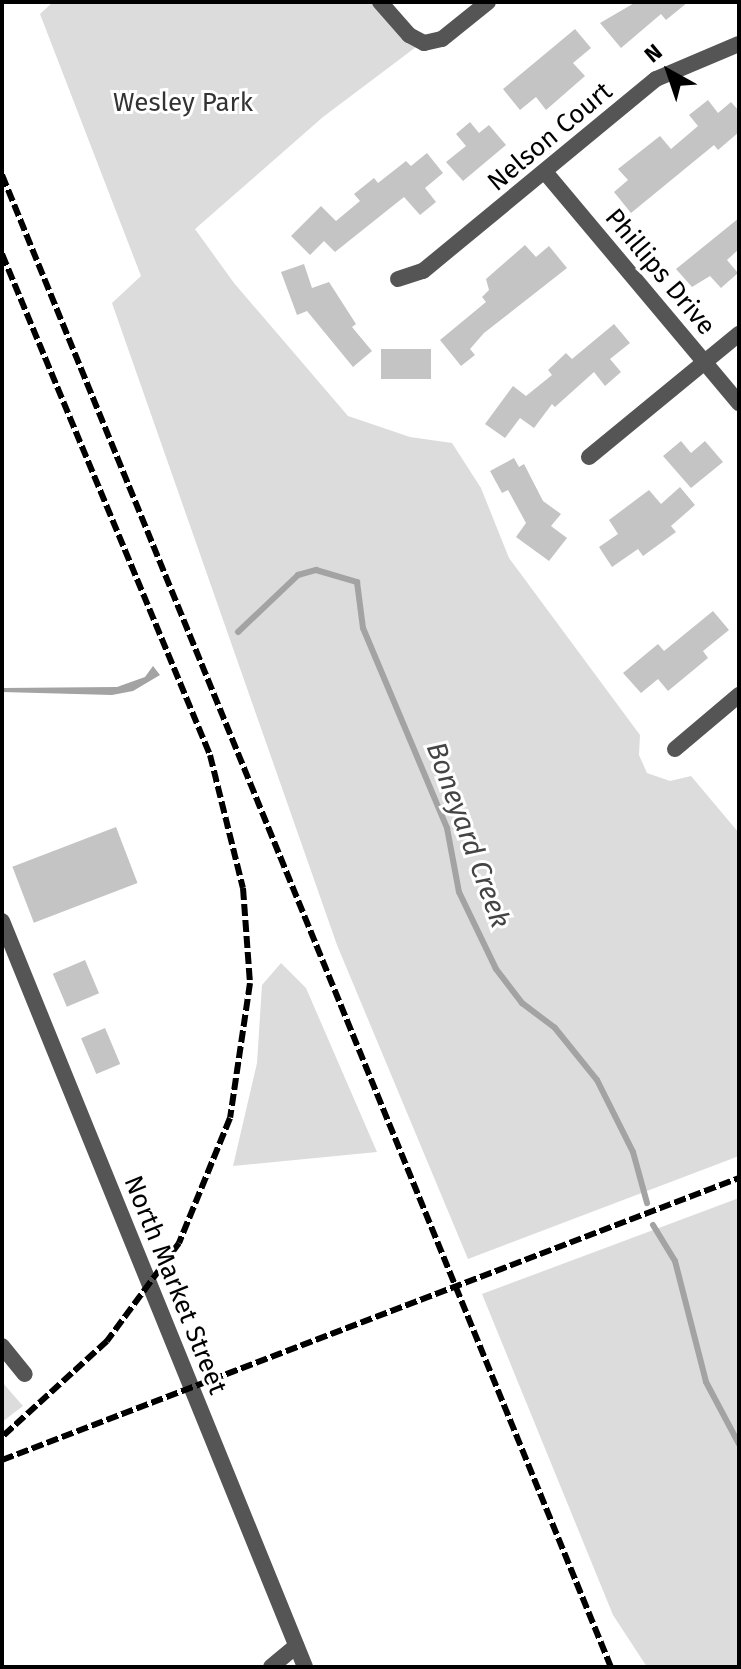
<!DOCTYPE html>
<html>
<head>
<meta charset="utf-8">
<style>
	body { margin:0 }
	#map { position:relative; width:741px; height:1669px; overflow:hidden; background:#fff; font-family:"Fira Sans",sans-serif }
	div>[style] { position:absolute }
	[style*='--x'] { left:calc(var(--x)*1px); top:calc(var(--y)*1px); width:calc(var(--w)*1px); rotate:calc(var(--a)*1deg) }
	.green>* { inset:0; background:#dcdcdc }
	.water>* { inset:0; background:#a3a3a3 }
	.stream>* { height:6px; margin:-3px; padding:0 3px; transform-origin:3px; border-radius:3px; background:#a3a3a3 }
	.building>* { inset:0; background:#c4c4c4; transform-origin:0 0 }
	.minor>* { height:16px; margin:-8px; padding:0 8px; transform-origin:8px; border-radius:8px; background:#555 }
	.tertiary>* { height:16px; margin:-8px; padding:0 8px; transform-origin:8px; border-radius:8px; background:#555 }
	.rail>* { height:6px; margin-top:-3px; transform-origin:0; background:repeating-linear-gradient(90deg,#000 0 12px,transparent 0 16px) }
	span { translate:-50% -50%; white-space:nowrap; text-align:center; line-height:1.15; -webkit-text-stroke:6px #fff; paint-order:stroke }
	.park-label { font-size:26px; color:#333 }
	.street-label { font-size:26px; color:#000 }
	.water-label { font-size:28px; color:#444; font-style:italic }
	.frame { position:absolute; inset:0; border:4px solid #000; pointer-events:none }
	.north { position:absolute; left:629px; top:32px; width:80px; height:80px; -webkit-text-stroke:6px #fff; paint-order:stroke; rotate:320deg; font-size:22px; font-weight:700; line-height:32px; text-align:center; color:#000 }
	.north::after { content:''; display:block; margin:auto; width:28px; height:36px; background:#000; clip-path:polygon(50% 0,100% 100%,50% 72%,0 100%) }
</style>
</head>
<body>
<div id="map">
	<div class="green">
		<div style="clip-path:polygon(53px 2px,380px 2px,416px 47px,323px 117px,195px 229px,234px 283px,348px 416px,410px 437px,452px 443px,481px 488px,509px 558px,640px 735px,639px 755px,647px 773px,670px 781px,691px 776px,739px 833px,739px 1156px,468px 1259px,337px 945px,112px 303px,141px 276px,40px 14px)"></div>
		<div style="clip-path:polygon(281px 963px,306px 988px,377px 1152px,233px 1166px,257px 1063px,262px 985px)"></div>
		<div style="clip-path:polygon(739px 1198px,739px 1667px,647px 1667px,613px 1615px,482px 1294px)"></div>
		<div style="clip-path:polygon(2px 1382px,23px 1406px,2px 1422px)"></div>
	</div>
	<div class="water">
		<div style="clip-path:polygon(153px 666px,160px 675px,133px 691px,112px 695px,2px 692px,2px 688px,117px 687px,145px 677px)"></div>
	</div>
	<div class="stream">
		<div style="--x:238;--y:632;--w:83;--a:-43.5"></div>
		<div style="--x:298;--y:575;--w:19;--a:-16"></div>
		<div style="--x:316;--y:570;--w:43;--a:16.3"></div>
		<div style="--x:357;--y:582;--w:46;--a:82.6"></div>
		<div style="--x:363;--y:628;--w:217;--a:67.2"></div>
		<div style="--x:447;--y:828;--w:65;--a:79.4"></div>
		<div style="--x:459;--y:892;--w:85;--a:64.3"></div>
		<div style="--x:496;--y:969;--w:43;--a:52.6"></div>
		<div style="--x:522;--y:1003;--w:41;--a:37.1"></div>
		<div style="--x:555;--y:1028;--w:67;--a:51.1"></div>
		<div style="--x:597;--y:1080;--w:80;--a:63.4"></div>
		<div style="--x:633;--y:1152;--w:53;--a:74.6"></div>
		<div style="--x:653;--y:1225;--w:42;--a:58.6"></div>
		<div style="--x:675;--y:1261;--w:125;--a:75.6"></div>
		<div style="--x:706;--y:1382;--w:70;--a:62"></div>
	</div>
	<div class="building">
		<div style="clip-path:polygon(636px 2px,688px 2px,666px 20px,661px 14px,621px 48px,600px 23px)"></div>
		<div style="clip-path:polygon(575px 29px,591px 48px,573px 63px,585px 76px,546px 110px,536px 97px,520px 110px,503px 89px)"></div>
		<div style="clip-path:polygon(708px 100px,718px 113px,731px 102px,739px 111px,739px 132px,718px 150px,714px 145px,631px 213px,614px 192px,628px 180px,618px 169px,660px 136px,671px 149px,698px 126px,689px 115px)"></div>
		<div style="clip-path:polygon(470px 122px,479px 133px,489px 125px,506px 145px,463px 181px,446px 162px,466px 146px,456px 134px)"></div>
		<div style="clip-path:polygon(427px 153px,443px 173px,425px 188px,436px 202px,420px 215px,404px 197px,335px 252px,324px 241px,310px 255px,291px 236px,321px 206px,336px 221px,360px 201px,354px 194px,374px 178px,378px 183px,406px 161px,411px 166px)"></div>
		<div style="clip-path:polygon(739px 218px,739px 249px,727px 260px,738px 273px,721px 288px,710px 276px,692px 287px,676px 269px)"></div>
		<div style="clip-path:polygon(525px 245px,536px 257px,549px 246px,567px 268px,484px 333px,470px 349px,475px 355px,461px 366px,440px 340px,486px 302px,482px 297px,489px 290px,486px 279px)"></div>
		<div style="clip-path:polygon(304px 264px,312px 288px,329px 282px,356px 324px,352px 327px,372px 351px,353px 367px,307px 311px,297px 315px,281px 272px)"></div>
		<div style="clip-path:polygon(614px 324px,630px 343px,610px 359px,621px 372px,605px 386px,594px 372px,555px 407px,552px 404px,534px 428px,520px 418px,505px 438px,485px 424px,513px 386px,526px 396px,552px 375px,548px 370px,566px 353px,572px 359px)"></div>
		<div style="left:381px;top:349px;width:50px;height:30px"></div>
		<div style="clip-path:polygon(681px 441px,691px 453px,705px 441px,723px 462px,691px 488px,663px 456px)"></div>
		<div style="clip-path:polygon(514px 458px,519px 467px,524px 464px,543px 501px,561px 514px,551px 526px,567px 538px,549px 561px,516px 537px,526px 523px,508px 490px,502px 493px,490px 471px)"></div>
		<div style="clip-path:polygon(680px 487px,695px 505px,671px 526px,676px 532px,643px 556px,638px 549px,612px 567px,599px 547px,618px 534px,609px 520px,649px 490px,661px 504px)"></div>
		<div style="clip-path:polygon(713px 611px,729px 630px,703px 651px,708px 658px,668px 691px,658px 679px,641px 693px,623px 673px,658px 644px,664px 651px)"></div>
		<div style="left:116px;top:827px;width:60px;height:111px;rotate:69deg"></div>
		<div style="left:85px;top:960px;width:36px;height:35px;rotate:67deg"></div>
		<div style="left:105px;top:1028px;width:39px;height:26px;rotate:67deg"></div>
	</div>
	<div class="minor">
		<div style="--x:380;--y:2;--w:44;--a:48.7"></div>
		<div style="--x:409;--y:35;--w:17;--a:28"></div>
		<div style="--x:424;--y:43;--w:18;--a:-13"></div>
		<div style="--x:442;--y:39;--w:59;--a:-38.8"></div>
		<div style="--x:545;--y:172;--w:302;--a:50"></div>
		<div style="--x:398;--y:279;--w:26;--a:-18"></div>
		<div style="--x:423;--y:271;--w:302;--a:-39.5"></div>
		<div style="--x:656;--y:79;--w:90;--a:-22.9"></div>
		<div style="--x:589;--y:457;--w:194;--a:-39.4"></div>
		<div style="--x:675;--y:749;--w:84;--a:-40.2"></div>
		<div style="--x:2;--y:1346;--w:36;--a:51"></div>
		<div style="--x:271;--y:1667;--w:33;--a:-40"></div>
	</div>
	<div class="tertiary">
		<div style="--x:2;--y:921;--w:805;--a:67.89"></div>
	</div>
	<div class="rail">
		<div style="--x:2;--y:175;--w:1612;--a:67.8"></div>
		<div style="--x:2;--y:254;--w:542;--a:67.45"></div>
		<div style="--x:210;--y:755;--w:137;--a:76.1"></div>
		<div style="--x:243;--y:888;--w:95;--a:85.8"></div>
		<div style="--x:250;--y:983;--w:136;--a:98.4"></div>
		<div style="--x:230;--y:1118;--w:135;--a:112.2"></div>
		<div style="--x:179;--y:1243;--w:122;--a:126.3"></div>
		<div style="--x:107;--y:1341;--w:142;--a:137.6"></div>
		<div style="--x:2;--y:1460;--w:789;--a:-20.94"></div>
	</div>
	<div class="park-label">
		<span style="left:183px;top:103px">Wesley Park</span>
	</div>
	<div class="street-label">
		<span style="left:550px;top:137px;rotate:-40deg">Nelson Court</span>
		<span style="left:660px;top:272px;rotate:50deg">Phillips Drive</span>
		<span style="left:175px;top:1285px;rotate:68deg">North Market Street</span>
	</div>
	<div class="water-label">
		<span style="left:468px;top:835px;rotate:70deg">Boneyard Creek</span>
	</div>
	<div class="frame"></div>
	<div class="north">N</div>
</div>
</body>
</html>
